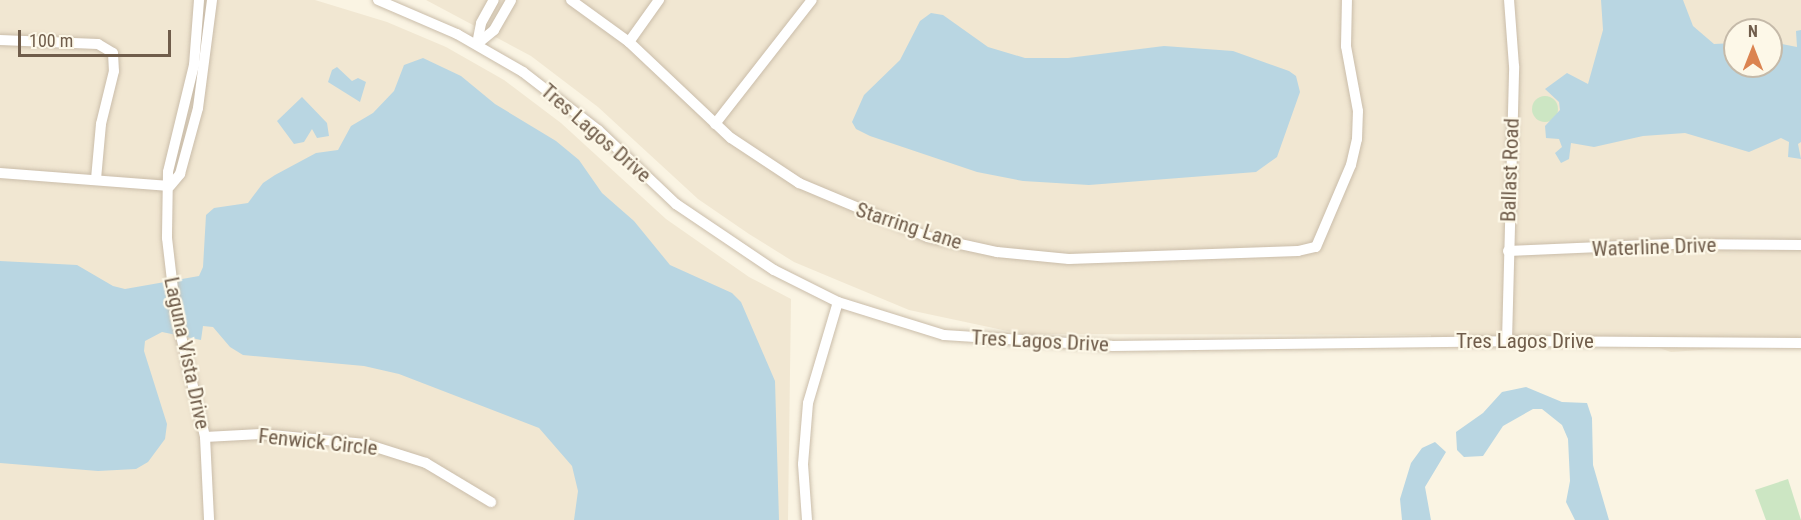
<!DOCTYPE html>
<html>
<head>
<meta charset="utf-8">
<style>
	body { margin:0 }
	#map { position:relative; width:1801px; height:520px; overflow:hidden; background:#faf4e3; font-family:"Roboto Condensed",sans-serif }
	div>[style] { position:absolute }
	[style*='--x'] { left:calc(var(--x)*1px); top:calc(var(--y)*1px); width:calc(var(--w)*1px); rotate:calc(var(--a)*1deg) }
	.residential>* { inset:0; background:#f1e7d2 }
	.green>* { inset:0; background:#cce6c3 }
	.round { border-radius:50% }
	.water>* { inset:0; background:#b9d6e2 }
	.roads { filter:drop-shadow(0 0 2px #cabdaa) drop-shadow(0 0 2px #cabdaa) }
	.minor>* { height:10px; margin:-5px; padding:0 5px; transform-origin:5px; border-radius:5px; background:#fff }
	span { translate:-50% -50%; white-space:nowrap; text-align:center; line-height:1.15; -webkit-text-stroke:4.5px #fdf8e8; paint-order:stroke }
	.street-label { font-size:21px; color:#705d4b }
	.north { position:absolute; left:1723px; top:18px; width:60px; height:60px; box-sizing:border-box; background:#fdf8e8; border:2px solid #c5baa9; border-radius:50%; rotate:0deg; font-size:16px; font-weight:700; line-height:24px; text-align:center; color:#705d4b }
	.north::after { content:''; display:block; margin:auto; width:21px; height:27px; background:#db8451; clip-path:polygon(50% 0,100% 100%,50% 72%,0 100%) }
	.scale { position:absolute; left:18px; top:30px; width:153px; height:27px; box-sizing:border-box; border:3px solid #705d4b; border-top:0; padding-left:8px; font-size:18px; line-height:21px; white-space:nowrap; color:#705d4b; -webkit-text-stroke:4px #fdf8e8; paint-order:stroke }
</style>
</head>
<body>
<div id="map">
	<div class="residential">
		<div style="clip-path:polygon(0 0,315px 0,387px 22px,446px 47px,504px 80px,561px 123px,666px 219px,749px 277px,791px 299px,788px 520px,0 520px)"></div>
		<div style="clip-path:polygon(evenodd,426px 0,1801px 0,1801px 343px,1671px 352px,1642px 342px,1431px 347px,1431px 335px,1021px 334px,909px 310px,794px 262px,749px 234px,698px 199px,598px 107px,531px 56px,426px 0,1735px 30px,1771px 30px,1771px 66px,1735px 66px,1735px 30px)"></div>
	</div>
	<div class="green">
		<div class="round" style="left:1532px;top:96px;width:26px;height:26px"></div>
		<div style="clip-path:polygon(1788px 479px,1801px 520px,1766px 520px,1755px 490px)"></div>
	</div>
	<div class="water">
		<div style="clip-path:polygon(1601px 0,1683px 0,1693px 26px,1714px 44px,1735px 43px,1735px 66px,1771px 66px,1771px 42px,1797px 47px,1796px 31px,1801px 30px,1801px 142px,1798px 144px,1801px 159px,1788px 157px,1789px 142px,1781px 138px,1749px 152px,1685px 133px,1643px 136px,1594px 147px,1571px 143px,1569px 159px,1561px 163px,1555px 153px,1562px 147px,1559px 139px,1546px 138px,1545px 126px,1560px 110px,1559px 102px,1545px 89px,1567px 73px,1588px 84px,1603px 30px)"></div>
		<div style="clip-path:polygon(931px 13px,943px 15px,988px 47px,1025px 58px,1068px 58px,1164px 46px,1233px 51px,1289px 71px,1296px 76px,1300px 92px,1277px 157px,1256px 172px,1089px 185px,1023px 181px,977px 172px,870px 136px,856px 129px,852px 122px,864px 95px,900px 60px,920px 21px)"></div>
		<div style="clip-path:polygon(423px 58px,461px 76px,495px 104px,556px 141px,579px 160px,602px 193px,634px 221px,670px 265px,732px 293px,741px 302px,775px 381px,779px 520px,574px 520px,578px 491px,572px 466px,539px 428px,399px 374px,364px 366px,243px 355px,230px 347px,213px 327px,203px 326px,201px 340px,162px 332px,145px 341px,144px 351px,167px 424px,165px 439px,148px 462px,136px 469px,98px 471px,0 463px,0 261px,77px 265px,113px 286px,125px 289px,199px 276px,203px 267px,206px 215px,214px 208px,248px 203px,263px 183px,275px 175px,316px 153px,338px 150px,351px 126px,373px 113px,394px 91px,404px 65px)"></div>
		<div style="clip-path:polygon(337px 67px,352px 81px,358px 78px,366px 82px,360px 102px,328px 82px,332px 70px)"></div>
		<div style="clip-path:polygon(302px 97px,327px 123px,329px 136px,317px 138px,312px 129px,304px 142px,294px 144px,277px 121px)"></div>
		<div style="clip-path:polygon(1526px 387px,1562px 402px,1587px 403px,1592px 418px,1593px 465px,1609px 520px,1575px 520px,1566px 502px,1570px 481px,1568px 439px,1562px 425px,1542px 409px,1533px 409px,1503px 426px,1483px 456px,1464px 457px,1457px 450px,1456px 432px,1483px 413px,1502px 392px)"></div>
		<div style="clip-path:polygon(1435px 442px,1446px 452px,1425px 487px,1431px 520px,1402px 520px,1400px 499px,1411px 463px,1422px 448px)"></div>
	</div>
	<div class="roads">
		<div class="minor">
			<div style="--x:199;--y:0;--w:65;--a:94.4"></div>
			<div style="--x:194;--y:65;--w:110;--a:103.7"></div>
			<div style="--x:168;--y:172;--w:66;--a:90.9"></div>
			<div style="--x:167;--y:238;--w:78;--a:83.3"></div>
			<div style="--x:176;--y:315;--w:125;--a:76.6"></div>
			<div style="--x:205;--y:437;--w:83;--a:87.2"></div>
			<div style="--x:378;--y:0;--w:86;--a:23.3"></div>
			<div style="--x:457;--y:34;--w:76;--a:29.9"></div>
			<div style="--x:523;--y:72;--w:95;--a:37.7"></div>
			<div style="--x:598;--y:130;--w:108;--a:43.5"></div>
			<div style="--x:676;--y:204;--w:118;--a:34"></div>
			<div style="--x:774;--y:270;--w:72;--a:26.6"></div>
			<div style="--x:838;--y:302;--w:111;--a:17.3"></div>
			<div style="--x:944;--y:335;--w:168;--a:3.7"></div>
			<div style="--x:1112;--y:346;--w:395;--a:-0.7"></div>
			<div style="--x:1507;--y:341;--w:294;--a:0.4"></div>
			<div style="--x:571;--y:0;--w:72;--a:35.9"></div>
			<div style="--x:629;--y:42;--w:140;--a:43.3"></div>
			<div style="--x:731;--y:138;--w:82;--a:33.5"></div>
			<div style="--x:799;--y:183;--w:140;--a:22.7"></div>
			<div style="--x:928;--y:237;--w:71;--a:12.3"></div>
			<div style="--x:997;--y:252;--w:72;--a:5.6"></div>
			<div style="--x:1069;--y:259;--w:229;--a:-2"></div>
			<div style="--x:1298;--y:251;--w:18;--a:-13"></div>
			<div style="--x:1316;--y:247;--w:89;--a:-66.9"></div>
			<div style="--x:1351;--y:165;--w:27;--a:-77"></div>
			<div style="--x:1357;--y:139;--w:28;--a:-88"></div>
			<div style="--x:1358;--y:111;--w:66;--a:-100.5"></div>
			<div style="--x:1346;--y:46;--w:46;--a:-88.8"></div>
			<div style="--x:0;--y:40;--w:98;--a:2.3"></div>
			<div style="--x:98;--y:44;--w:17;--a:31"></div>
			<div style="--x:113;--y:53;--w:18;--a:87"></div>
			<div style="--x:114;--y:71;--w:55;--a:103.8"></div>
			<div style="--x:101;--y:124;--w:55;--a:95.2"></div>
			<div style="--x:629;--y:42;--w:52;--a:-54.5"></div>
			<div style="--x:477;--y:44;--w:22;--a:-39"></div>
			<div style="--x:494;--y:30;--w:34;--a:-60"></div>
			<div style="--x:477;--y:44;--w:21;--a:-79"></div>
			<div style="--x:481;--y:23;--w:26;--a:-61"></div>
			<div style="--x:715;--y:124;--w:157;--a:-52"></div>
			<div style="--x:0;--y:173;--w:170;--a:4.4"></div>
			<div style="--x:170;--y:186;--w:16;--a:-50"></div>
			<div style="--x:180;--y:174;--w:68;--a:-74.7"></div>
			<div style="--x:198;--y:108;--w:109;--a:-82.6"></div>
			<div style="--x:1508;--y:251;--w:162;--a:-2.5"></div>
			<div style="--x:1670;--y:244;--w:131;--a:0.4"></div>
			<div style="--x:1507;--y:341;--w:275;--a:-88.5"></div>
			<div style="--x:1514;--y:66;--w:66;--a:-94.3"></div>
			<div style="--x:205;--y:437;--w:56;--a:-3.1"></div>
			<div style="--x:261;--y:434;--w:105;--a:5.4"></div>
			<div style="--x:366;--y:444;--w:63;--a:17.6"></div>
			<div style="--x:426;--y:463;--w:76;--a:31"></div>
			<div style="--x:807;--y:520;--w:56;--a:-94.1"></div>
			<div style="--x:803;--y:464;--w:61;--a:-85.3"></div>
			<div style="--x:808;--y:403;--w:105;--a:-73.5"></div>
		</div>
	</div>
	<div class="street-label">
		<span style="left:596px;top:133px;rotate:41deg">Tres Lagos Drive</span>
		<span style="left:1510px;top:170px;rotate:-88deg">Ballast Road</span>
		<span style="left:909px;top:226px;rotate:18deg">Starring Lane</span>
		<span style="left:1654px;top:247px;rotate:-2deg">Waterline Drive</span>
		<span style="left:1040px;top:341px;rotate:3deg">Tres Lagos Drive</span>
		<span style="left:1525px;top:341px">Tres Lagos Drive</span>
		<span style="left:187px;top:353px;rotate:78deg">Laguna Vista Drive</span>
		<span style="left:318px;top:442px;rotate:6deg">Fenwick Circle</span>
	</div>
	<div class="north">N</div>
	<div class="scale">100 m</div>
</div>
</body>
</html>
